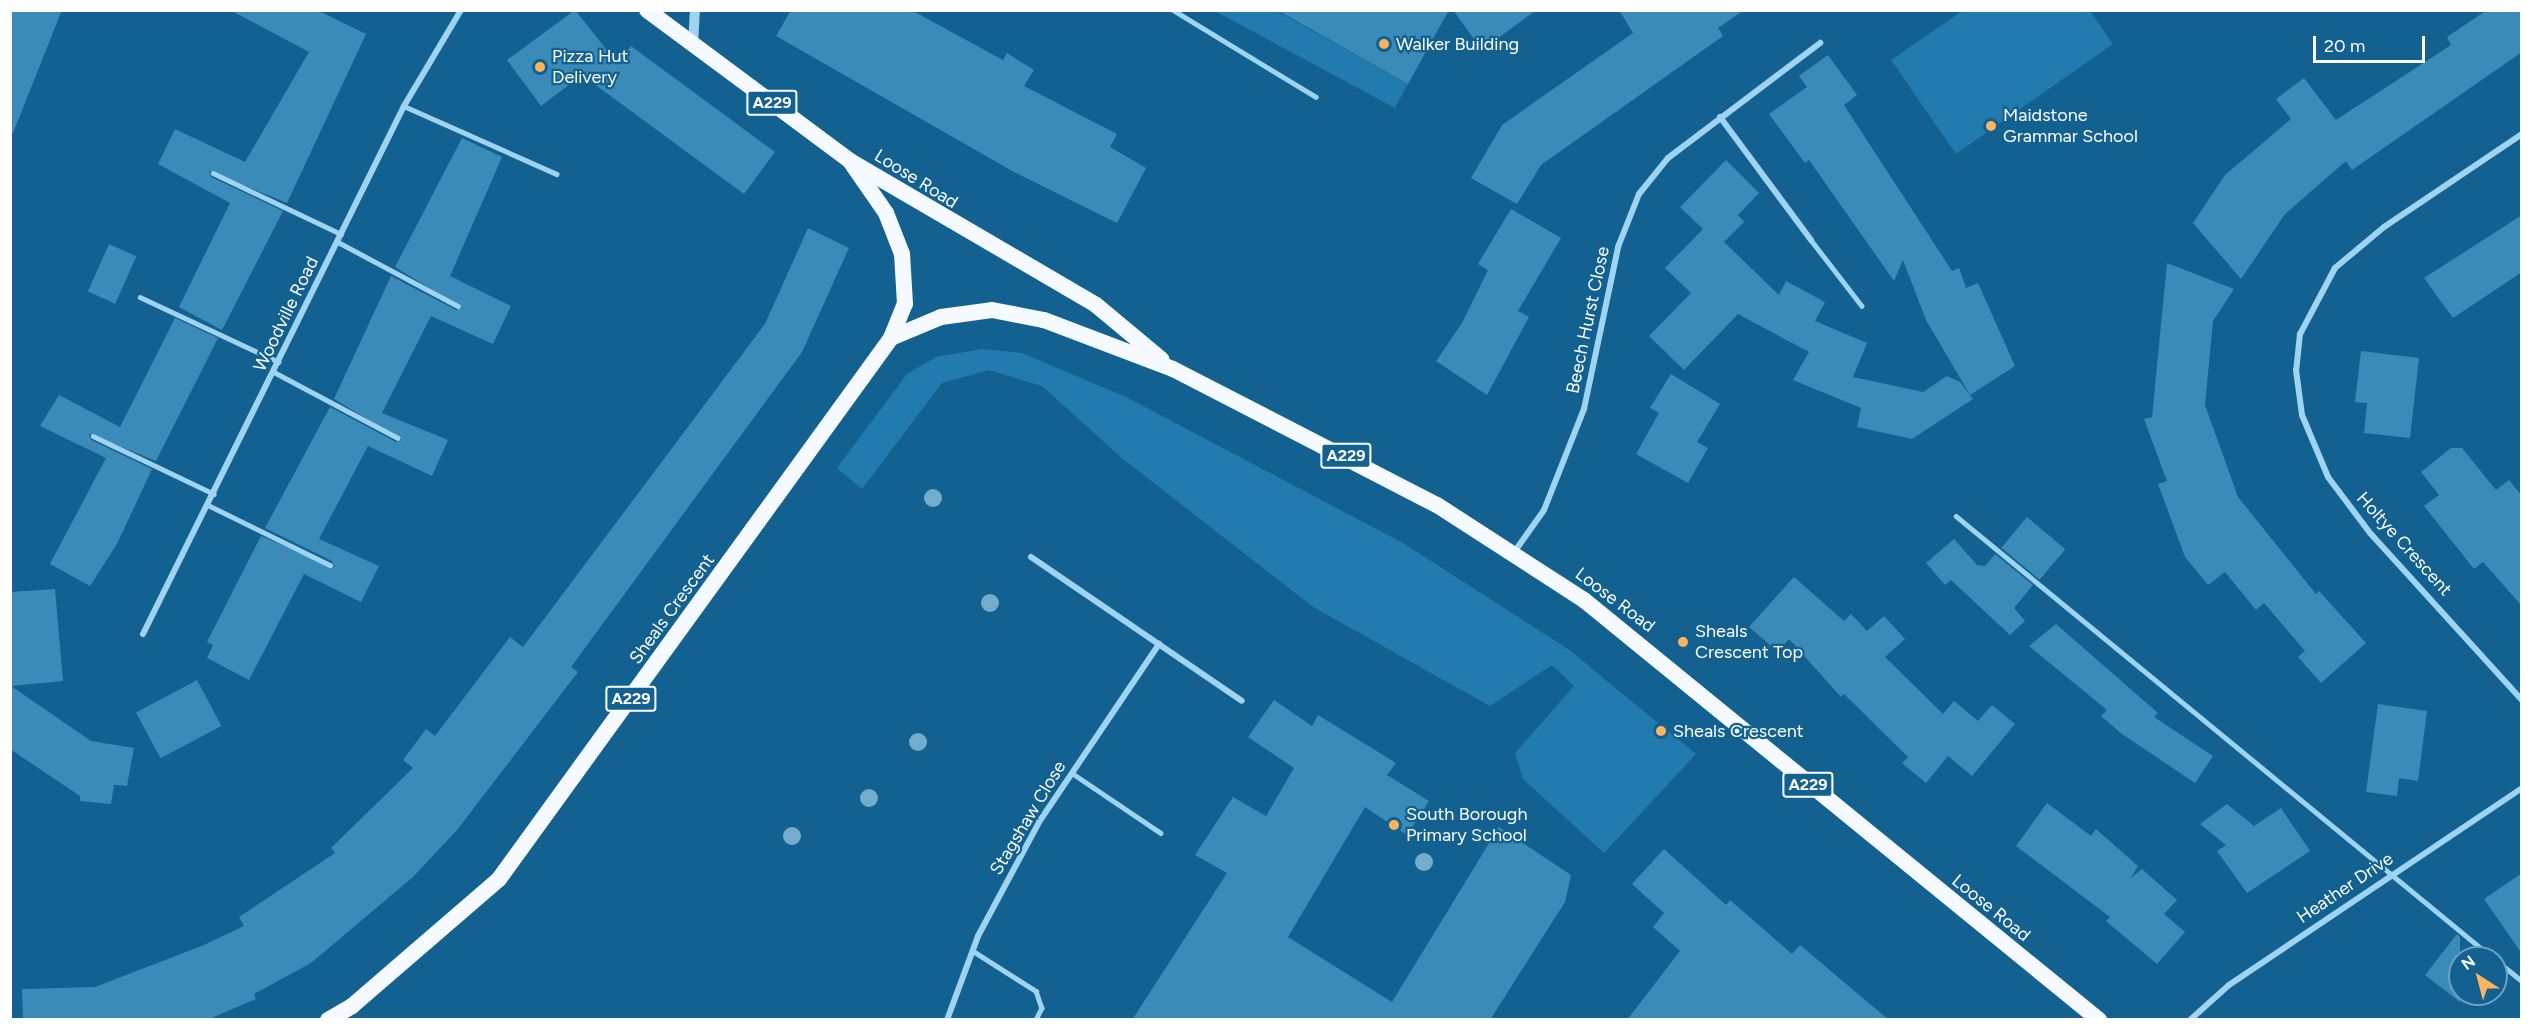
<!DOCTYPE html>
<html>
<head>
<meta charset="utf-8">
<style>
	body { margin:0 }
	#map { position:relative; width:2532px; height:1030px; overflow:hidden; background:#126190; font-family:Figtree,sans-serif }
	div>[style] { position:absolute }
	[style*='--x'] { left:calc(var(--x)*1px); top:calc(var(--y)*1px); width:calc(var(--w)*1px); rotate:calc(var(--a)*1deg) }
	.green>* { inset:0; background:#217bae }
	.building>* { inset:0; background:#3b8bb9; transform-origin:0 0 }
	.service>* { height:4.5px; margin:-2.25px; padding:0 2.25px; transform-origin:2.25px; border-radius:2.25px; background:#9ed4f2 }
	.minor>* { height:6px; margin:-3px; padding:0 3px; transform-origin:3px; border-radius:3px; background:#9ed4f2 }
	.tertiary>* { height:10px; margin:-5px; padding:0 5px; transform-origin:5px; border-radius:5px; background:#9ed4f2 }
	.trunk>* { height:16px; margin:-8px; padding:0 8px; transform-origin:8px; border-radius:8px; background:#f4faff }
	.trees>* { width:18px; height:18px; margin:-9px; border-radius:50%; background:#74accc }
	.dots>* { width:16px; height:16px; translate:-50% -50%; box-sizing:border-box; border:3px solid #126190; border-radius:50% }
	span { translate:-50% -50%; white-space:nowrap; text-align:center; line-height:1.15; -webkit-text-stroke:4.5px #126190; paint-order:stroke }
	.shield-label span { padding:2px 4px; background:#126190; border:2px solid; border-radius:4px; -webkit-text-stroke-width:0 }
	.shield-label { font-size:16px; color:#fff; font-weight:700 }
	.poi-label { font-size:18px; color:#fff }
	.left { translate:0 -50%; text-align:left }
	.street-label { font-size:18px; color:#fff }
	.frame { position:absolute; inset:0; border:12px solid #fff; pointer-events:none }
	.north { position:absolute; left:2448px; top:946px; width:60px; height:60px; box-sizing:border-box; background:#126190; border:2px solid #71a0bc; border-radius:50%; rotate:324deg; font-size:16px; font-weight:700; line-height:24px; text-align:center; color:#fff }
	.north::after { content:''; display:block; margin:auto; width:21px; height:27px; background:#ffb35f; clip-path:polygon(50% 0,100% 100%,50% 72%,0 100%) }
	.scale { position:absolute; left:2313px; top:36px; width:112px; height:27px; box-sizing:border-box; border:3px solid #fff; border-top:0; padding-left:8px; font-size:18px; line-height:21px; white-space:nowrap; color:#fff; -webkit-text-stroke:4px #126190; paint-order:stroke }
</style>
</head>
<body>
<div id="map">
	<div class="green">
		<div style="clip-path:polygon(1215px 11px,1277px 11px,1408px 84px,1395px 108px)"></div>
		<div style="clip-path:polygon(1962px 11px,2090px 11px,2113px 44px,1956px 154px,1891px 60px)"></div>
		<div style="clip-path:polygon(982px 349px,1022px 353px,1126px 397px,1403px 543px,1568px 649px,1696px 754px,1604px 853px,1523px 779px,1515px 753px,1574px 686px,1552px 665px,1490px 706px,1313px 607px,1123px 459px,1042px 386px,989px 370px,942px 383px,862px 489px,837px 468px,907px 374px,936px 357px)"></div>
	</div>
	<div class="building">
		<div style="clip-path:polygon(10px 10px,62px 10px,13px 133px,10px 132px)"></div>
		<div style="clip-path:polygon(230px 10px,317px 10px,366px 34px,287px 203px,209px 171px,211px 177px,283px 211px,222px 330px,179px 307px,230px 203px,158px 164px,175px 129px,245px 162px,309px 52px)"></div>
		<div style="clip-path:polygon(575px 10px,618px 64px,631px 46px,775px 152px,744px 194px,582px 75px,541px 106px,507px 60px)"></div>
		<div style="clip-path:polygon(791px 10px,911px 10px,1003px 60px,1007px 53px,1034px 70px,1024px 86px,1117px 134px,1110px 147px,1146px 168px,1117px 223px,1014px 172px,776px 36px)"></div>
		<div style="clip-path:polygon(1277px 10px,1449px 10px,1408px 84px)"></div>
		<div style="clip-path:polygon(1453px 10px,1536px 10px,1482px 50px)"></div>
		<div style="clip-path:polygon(1619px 10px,1744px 10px,1718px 28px,1723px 36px,1541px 165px,1517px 204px,1471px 178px,1502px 125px,1633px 33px)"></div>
		<div style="clip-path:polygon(2487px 10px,2522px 10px,2522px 52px,2352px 170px,2346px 161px,2285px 214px,2241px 279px,2193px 223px,2225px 175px,2291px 119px,2276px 99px,2304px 78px,2336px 120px,2451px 45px,2447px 37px)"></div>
		<div style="clip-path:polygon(1828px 55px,1857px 95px,1844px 105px,1952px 271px,1959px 268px,1966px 288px,1978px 283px,2015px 366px,1970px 395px,1926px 320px,1903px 260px,1894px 281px,1809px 160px,1805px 163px,1769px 114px,1807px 87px,1799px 76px)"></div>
		<div style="clip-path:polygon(462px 138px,502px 157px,450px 276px,511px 306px,493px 344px,431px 316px,382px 413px,448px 440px,432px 476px,368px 446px,319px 539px,379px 566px,361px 602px,304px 574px,249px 680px,207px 658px,213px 645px,207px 642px,261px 536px,334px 567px,332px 561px,265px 528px,330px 407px,396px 442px,402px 440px,334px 399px,391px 276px,456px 310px,462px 308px,395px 267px)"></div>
		<div style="clip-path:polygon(1726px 160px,1759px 193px,1738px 215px,1744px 222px,1724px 242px,1779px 295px,1786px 281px,1825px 302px,1815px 321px,1867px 343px,1853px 377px,1923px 392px,1947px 376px,1960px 382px,1973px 399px,1912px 439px,1857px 427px,1861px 408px,1793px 380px,1809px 352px,1738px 314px,1684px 370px,1649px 336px,1691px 293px,1665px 268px,1703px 229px,1680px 207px)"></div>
		<div style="clip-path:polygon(1511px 209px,1561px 238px,1518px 311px,1529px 317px,1487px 395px,1436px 361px,1462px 323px,1488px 270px,1478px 264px)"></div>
		<div style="clip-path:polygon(2522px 215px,2522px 272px,2453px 318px,2424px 278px)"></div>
		<div style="clip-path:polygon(808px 228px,849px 248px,802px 352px,571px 667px,578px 672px,457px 830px,413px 877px,311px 963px,254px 994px,256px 999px,207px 1020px,23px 1020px,22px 989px,95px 987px,204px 945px,244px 926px,239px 917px,335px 853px,331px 848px,413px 768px,403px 760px,426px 729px,435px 736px,510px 637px,523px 647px,765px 324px)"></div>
		<div style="left:109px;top:244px;width:30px;height:52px;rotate:24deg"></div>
		<div style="clip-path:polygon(2167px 263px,2234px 289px,2213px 321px,2205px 405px,2238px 497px,2316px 594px,2319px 591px,2366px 643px,2321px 683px,2298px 657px,2305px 651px,2264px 603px,2256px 610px,2225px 572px,2208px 585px,2185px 557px,2158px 484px,2167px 481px,2144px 419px,2152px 417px)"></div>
		<div style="clip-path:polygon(175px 318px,218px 338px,156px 461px,89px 434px,91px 440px,152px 469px,117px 544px,90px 586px,50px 564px,106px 458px,40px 426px,59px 395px,120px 427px)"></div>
		<div style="clip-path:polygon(2361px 351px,2419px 358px,2410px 438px,2364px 433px,2367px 403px,2355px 402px)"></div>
		<div style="clip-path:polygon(1671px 374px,1720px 404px,1697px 442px,1708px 448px,1688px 483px,1636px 454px,1659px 413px,1650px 408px)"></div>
		<div style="clip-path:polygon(2451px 448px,2462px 448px,2496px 490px,2509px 480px,2522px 496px,2522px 606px,2483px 562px,2474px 569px,2424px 506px,2439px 495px,2421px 472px)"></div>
		<div style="left:2027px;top:517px;width:50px;height:40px;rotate:40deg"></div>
		<div style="clip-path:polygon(1954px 539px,1977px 565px,1985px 566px,1995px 554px,2033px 585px,2014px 608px,2025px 621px,2010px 635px,1951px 580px,1945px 585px,1926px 563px)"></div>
		<div style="clip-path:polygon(1794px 577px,1844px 621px,1851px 614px,1867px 631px,1884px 616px,1905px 639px,1885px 657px,1943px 714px,1954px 701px,1978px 721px,1992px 705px,2015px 724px,1972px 776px,1948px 756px,1926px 783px,1902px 763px,1908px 757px,1844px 694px,1841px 697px,1789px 639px,1778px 652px,1749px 627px)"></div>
		<div style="clip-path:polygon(55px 589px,63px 681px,11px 686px,91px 741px,134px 748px,127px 786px,114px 785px,111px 804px,80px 801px,80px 796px,10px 749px,10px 592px)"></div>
		<div style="clip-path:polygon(2056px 624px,2158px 713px,2154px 717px,2213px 756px,2195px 783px,2122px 734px,2101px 716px,2107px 710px,2029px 646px)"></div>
		<div style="left:197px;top:680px;width:52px;height:69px;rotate:62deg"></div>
		<div style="clip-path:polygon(1274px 700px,1312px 726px,1318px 715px,1396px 763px,1387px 775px,1429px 801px,1407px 835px,1365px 807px,1288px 937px,1392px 1002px,1499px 827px,1571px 875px,1565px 902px,1490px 1020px,1132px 1020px,1227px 873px,1195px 855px,1233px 797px,1266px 816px,1294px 768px,1248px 737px)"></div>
		<div style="clip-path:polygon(2378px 704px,2427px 711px,2418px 781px,2399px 778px,2397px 796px,2366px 792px)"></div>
		<div style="clip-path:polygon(2047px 803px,2091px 836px,2096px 829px,2138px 866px,2130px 879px,2142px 869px,2177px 900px,2164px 914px,2185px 932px,2157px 964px,2106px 921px,2110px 917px,2016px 846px)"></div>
		<div style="clip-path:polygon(2227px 804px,2254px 826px,2281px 808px,2310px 851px,2247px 893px,2217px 851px,2226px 845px,2200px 824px)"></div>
		<div style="clip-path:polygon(1664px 849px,1726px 905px,1730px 900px,1792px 954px,1800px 945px,1889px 1020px,1627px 1020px,1680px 951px,1653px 927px,1664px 913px,1632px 884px)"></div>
		<div style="clip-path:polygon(2522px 873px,2522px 954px,2484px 899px)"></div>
		<div style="clip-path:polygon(2457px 934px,2460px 937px,2460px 1002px,2425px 975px)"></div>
	</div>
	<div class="service">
		<div style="--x:1173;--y:10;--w:167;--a:31.3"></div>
		<div style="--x:404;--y:106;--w:167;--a:24"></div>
		<div style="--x:213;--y:173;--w:142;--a:25.5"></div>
		<div style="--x:1811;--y:240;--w:83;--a:52.3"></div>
		<div style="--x:338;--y:242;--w:136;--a:28.1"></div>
		<div style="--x:140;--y:297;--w:153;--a:25.1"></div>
		<div style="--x:274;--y:372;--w:140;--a:28"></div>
		<div style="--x:93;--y:436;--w:134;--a:25.6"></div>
		<div style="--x:208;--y:505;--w:136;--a:26.2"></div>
		<div style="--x:1956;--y:516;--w:696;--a:39.46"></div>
		<div style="--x:1072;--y:773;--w:107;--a:34"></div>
		<div style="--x:973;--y:951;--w:75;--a:32.4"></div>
		<div style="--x:1036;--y:991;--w:18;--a:71"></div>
		<div style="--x:1042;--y:1008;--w:13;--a:117"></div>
		<div style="--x:2496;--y:960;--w:33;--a:39"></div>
	</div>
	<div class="minor">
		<div style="--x:1720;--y:117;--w:153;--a:53.5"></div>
		<div style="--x:2522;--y:134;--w:166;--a:146"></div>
		<div style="--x:2384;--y:227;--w:64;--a:140.1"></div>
		<div style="--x:2335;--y:268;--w:75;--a:117.9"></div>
		<div style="--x:2300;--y:334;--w:36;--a:96"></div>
		<div style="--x:2296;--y:370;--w:45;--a:82.4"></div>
		<div style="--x:2302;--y:415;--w:67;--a:67.2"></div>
		<div style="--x:2328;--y:477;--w:70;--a:53.1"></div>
		<div style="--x:2370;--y:533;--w:226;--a:47.7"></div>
		<div style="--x:1515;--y:551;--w:50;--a:-54.7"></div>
		<div style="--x:1544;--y:510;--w:109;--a:-68.4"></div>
		<div style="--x:1584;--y:409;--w:166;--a:-78.1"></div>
		<div style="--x:1618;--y:247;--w:57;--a:-68.4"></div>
		<div style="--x:1639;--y:194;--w:46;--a:-51.1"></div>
		<div style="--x:1668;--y:158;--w:191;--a:-37.1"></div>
		<div style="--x:1031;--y:557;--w:255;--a:34.3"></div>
		<div style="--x:143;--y:634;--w:589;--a:-63.7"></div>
		<div style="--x:404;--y:106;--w:112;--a:-59.3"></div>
		<div style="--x:947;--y:1020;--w:90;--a:-69.7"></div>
		<div style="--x:978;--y:936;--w:129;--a:-61.8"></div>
		<div style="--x:1039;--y:822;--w:215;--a:-56"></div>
		<div style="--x:2190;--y:1020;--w:52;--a:-41.9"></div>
		<div style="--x:2229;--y:985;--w:353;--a:-33.9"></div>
	</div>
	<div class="tertiary">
		<div style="--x:693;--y:46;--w:36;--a:-87"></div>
	</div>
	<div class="trunk">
		<div style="--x:647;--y:10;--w:253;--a:36.6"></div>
		<div style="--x:850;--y:161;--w:285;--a:30.3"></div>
		<div style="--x:1096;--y:305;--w:85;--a:39.7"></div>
		<div style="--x:891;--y:338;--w:54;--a:-22.8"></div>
		<div style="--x:941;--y:317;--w:51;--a:-7.8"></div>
		<div style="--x:992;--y:310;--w:53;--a:10.9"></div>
		<div style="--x:1044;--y:320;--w:138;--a:20.8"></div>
		<div style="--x:1173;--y:369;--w:297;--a:27.3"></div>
		<div style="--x:1437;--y:505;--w:175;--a:32.9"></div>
		<div style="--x:1584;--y:600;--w:665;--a:39.2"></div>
		<div style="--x:328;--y:1020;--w:28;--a:-30"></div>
		<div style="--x:352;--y:1006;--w:194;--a:-40.8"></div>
		<div style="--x:499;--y:879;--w:668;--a:-54.07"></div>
		<div style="--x:891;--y:338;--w:37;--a:-68"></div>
		<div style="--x:905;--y:304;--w:50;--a:-93.4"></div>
		<div style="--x:902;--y:254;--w:44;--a:-111.3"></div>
		<div style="--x:886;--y:213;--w:63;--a:-124.7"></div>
	</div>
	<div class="trees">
		<div style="left:933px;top:498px"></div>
		<div style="left:990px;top:603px"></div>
		<div style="left:918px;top:742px"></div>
		<div style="left:869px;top:798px"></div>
		<div style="left:792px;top:836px"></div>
		<div style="left:1424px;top:862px"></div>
	</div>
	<div class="dots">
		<div style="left:1384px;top:44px;background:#ffb35f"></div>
		<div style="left:540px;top:67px;background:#ffb35f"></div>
		<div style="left:1991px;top:126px;background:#ffb35f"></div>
		<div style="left:1683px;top:642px;background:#ffb35f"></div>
		<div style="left:1661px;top:731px;background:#ffb35f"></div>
		<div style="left:1394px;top:825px;background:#ffb35f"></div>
	</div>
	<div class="shield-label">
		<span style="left:772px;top:103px">A229</span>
		<span style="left:1346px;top:456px">A229</span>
		<span style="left:631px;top:699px">A229</span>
		<span style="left:1808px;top:785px">A229</span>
	</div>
	<div class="poi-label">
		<span class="left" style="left:1396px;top:44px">Walker Building</span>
		<span class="left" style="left:552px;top:67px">Pizza Hut<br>Delivery</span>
		<span class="left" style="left:2003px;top:126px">Maidstone<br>Grammar School</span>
		<span class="left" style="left:1695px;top:642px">Sheals<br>Crescent Top</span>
		<span class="left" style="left:1673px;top:731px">Sheals Crescent</span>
		<span class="left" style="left:1406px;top:825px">South Borough<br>Primary School</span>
	</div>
	<div class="street-label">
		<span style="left:916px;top:179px;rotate:32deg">Loose Road</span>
		<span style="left:286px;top:314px;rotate:-64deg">Woodville Road</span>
		<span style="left:1588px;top:320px;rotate:-78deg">Beech Hurst Close</span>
		<span style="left:2404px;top:544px;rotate:48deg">Holtye Crescent</span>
		<span style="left:1615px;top:600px;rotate:37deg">Loose Road</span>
		<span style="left:672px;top:609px;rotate:-54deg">Sheals Crescent</span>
		<span style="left:1028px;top:818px;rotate:-59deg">Stagshaw Close</span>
		<span style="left:2345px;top:888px;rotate:-34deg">Heather Drive</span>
		<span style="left:1991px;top:908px;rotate:39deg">Loose Road</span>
	</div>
	<div class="frame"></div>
	<div class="north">N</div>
	<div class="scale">20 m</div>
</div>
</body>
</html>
